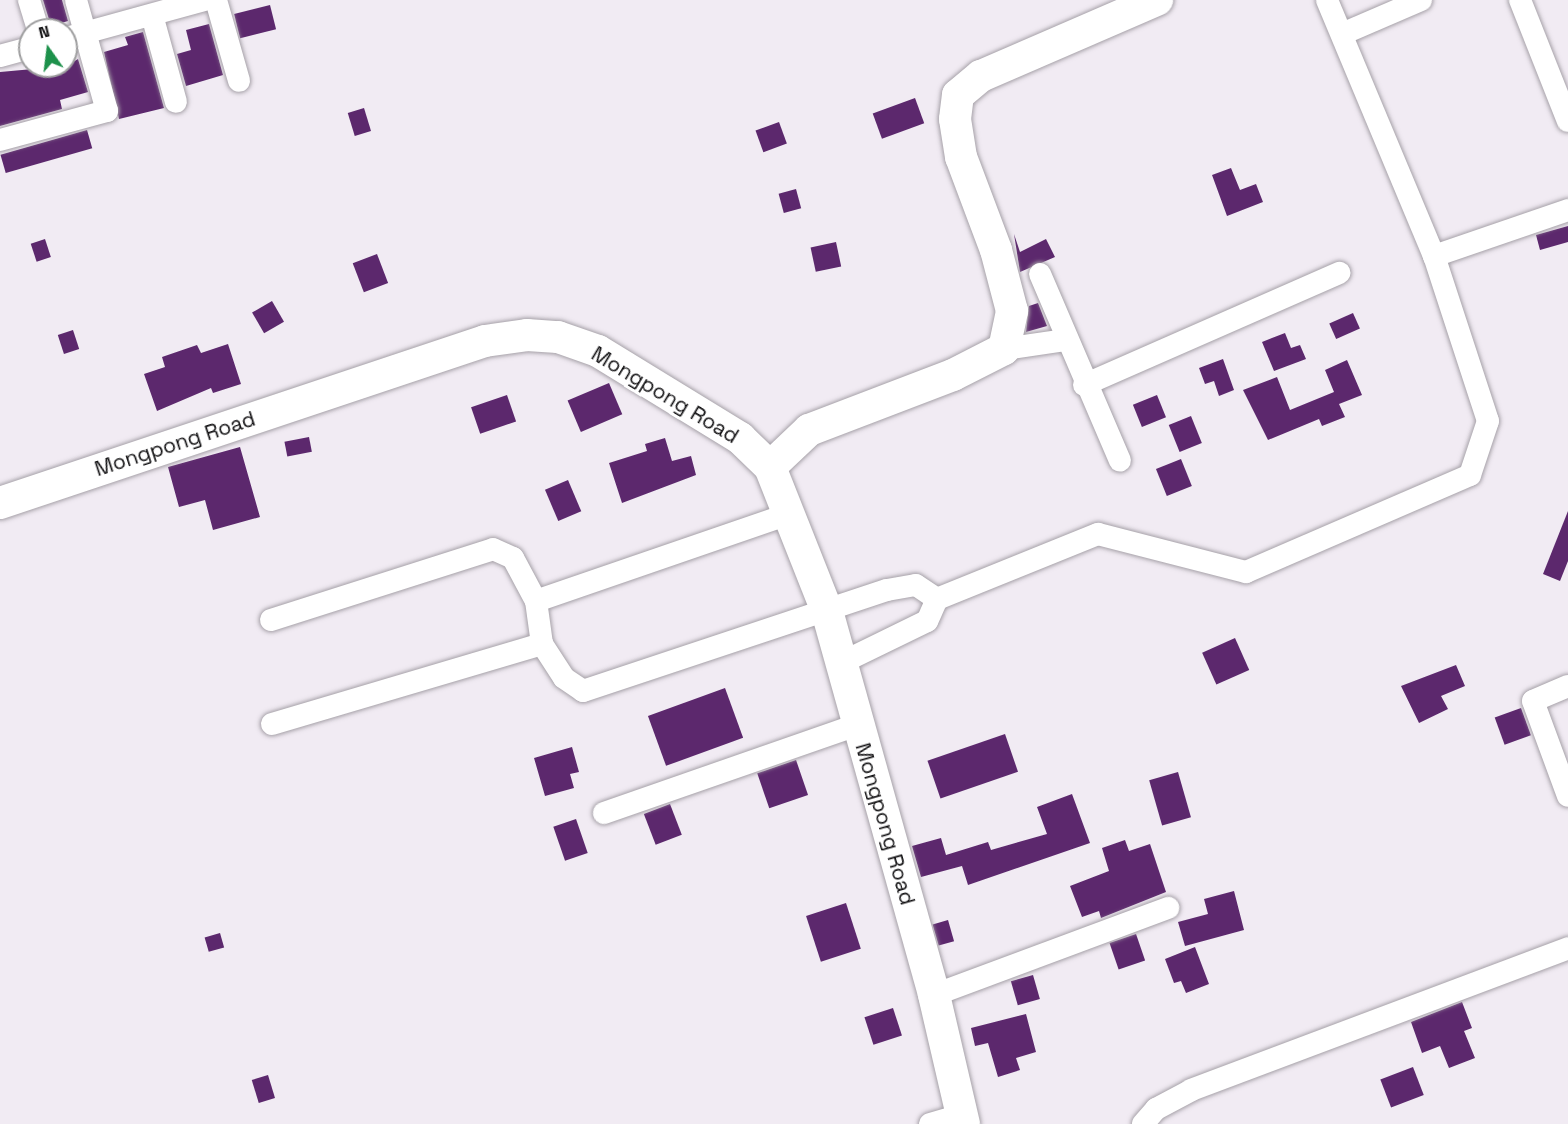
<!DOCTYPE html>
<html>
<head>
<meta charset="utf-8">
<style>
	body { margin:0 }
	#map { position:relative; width:1568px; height:1124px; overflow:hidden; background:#f1ebf3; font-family:"Space Grotesk",sans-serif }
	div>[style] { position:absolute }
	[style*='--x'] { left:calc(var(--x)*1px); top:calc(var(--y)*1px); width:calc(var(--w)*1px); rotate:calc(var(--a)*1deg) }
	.building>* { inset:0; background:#5c286d; transform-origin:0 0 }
	.roads { filter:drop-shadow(0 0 2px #a6a1a8) drop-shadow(0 0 2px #a6a1a8) }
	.street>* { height:22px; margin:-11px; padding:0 11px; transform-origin:11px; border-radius:11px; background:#fff }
	.secondary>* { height:32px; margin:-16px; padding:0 16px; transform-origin:16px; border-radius:16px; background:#fff }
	span { translate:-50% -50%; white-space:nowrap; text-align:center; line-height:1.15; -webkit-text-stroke:6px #fff; paint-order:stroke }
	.street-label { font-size:21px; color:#100f11 }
	.north { position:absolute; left:18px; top:18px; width:60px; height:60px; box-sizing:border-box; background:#fff; border:2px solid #9f9fa0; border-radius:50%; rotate:346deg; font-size:16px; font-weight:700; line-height:24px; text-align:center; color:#100f11 }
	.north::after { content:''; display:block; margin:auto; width:21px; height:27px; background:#1d914b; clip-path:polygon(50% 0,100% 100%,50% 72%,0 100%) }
</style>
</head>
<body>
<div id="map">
	<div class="building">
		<div style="clip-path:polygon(43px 0,62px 0,68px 21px,51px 26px)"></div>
		<div style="left:270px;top:5px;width:25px;height:37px;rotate:76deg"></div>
		<div style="clip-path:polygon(209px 24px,223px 75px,186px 86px,177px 54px,191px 50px,186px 30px)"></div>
		<div style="clip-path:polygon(143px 32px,164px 108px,119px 119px,104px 52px,128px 45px,125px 37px)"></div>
		<div style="clip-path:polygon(78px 59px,88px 92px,60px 100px,62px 109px,0 126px,0 72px,66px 66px)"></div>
		<div style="left:915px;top:98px;width:27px;height:45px;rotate:70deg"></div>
		<div style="left:364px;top:108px;width:24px;height:17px;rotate:73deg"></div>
		<div style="left:779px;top:122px;width:23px;height:25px;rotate:70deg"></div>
		<div style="left:87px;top:130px;width:19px;height:90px;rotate:74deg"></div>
		<div style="clip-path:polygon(1231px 168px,1240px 190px,1256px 184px,1263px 202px,1227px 216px,1212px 175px)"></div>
		<div style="left:796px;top:189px;width:20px;height:18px;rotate:75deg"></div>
		<div style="clip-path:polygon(1568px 226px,1568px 242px,1540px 250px,1536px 235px)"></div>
		<div style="clip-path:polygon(1014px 234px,1020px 252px,1046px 239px,1055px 257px,1020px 272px)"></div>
		<div style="left:45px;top:239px;width:19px;height:15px;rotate:72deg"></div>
		<div style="left:836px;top:242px;width:25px;height:26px;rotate:78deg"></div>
		<div style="left:377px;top:254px;width:31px;height:26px;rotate:69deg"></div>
		<div style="left:272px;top:301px;width:24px;height:23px;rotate:60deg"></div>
		<div style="clip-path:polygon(1038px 303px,1047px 326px,1026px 332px,1029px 306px)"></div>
		<div style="left:1353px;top:313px;width:17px;height:26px;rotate:66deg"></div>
		<div style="left:73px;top:330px;width:20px;height:16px;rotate:72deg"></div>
		<div style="clip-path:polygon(1285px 333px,1291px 348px,1300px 345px,1306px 359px,1274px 371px,1262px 342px)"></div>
		<div style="clip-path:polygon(228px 344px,241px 384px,213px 393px,211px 388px,157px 411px,144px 374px,165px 367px,162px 357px,197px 345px,201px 353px)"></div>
		<div style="clip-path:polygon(1223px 359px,1234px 390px,1219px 396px,1214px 381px,1205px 384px,1199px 368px)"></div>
		<div style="clip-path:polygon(1347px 360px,1362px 395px,1339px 404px,1345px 417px,1322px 426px,1319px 419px,1268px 440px,1243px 390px,1277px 377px,1290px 410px,1334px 392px,1325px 370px)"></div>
		<div style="left:609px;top:383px;width:34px;height:45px;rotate:67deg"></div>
		<div style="left:507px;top:395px;width:28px;height:38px;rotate:71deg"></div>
		<div style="left:1157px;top:395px;width:24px;height:26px;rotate:68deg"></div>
		<div style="left:1191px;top:416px;width:29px;height:24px;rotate:68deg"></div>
		<div style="left:309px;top:437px;width:15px;height:25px;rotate:79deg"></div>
		<div style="clip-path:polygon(665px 438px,672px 461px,691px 456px,696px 475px,622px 503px,609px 463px,647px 451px,645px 444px)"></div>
		<div style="clip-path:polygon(240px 447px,260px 517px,213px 530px,205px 500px,179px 507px,168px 467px)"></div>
		<div style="left:1181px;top:459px;width:29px;height:27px;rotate:68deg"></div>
		<div style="left:568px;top:480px;width:34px;height:25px;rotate:67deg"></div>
		<div style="clip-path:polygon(1568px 511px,1568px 561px,1560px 581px,1543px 574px)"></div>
		<div style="left:1235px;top:638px;width:35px;height:36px;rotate:66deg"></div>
		<div style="clip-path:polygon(1456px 665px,1465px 686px,1441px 696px,1448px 709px,1419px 723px,1401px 686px)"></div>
		<div style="left:725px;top:688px;width:53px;height:82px;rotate:70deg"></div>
		<div style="left:1521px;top:708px;width:29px;height:28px;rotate:70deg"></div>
		<div style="left:1005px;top:734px;width:40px;height:82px;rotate:71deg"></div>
		<div style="clip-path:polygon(572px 747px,579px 772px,570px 774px,574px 788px,545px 796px,534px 758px)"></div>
		<div style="left:796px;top:760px;width:37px;height:41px;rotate:71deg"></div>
		<div style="left:1178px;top:772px;width:47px;height:30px;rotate:74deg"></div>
		<div style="clip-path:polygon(1072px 794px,1090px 843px,968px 885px,962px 866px,921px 877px,912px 846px,941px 838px,946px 855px,988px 842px,991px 850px,1047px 834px,1037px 807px)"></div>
		<div style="left:670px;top:804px;width:33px;height:28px;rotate:69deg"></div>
		<div style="left:576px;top:819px;width:36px;height:24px;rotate:71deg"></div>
		<div style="clip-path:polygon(1125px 840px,1129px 851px,1150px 844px,1166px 892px,1101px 918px,1099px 911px,1082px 917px,1070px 886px,1109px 871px,1102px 848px)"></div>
		<div style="clip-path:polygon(1234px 891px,1244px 930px,1185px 946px,1178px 922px,1208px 914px,1204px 899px)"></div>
		<div style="left:846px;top:903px;width:48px;height:42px;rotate:72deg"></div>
		<div style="left:948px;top:920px;width:22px;height:16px;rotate:74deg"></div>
		<div style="left:220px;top:933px;width:15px;height:16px;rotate:74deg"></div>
		<div style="left:1136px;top:934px;width:28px;height:28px;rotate:71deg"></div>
		<div style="clip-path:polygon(1195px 947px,1209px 984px,1186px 993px,1181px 981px,1174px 983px,1165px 959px)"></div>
		<div style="left:1033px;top:975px;width:25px;height:23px;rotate:74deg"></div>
		<div style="clip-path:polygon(1462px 1002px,1472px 1028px,1464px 1031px,1475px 1058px,1449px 1068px,1440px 1046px,1422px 1053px,1411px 1022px)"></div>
		<div style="left:893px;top:1008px;width:29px;height:30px;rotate:72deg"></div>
		<div style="clip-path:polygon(1026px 1014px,1036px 1052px,1016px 1058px,1020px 1070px,998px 1077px,988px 1043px,975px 1046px,971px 1028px)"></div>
		<div style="left:1413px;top:1067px;width:30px;height:35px;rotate:69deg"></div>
		<div style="left:268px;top:1075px;width:24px;height:17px;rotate:73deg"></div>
	</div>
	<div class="roads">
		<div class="street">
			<div style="--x:29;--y:0;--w:31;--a:73"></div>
			<div style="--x:216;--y:0;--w:84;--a:74.1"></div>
			<div style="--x:1520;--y:0;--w:130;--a:68.4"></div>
			<div style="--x:152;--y:15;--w:90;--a:74.6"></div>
			<div style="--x:1342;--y:34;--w:86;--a:-23.3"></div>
			<div style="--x:66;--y:38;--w:143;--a:-15.4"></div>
			<div style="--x:0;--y:56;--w:31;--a:-15"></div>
			<div style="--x:0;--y:140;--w:111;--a:-15.2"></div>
			<div style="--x:107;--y:111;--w:115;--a:-105.6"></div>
			<div style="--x:1434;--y:256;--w:142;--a:-18.9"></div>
			<div style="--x:1040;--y:274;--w:203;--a:66.8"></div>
			<div style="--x:1004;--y:349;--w:63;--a:-8.3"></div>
			<div style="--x:1084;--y:385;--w:279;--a:-23.7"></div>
			<div style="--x:937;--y:599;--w:174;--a:-22"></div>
			<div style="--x:1098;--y:534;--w:153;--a:14.4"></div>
			<div style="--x:1246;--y:572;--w:244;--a:-23.4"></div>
			<div style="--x:1470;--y:475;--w:57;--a:-71.6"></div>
			<div style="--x:1488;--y:421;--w:174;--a:-108.1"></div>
			<div style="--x:1434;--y:256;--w:277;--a:-112.7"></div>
			<div style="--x:271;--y:620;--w:233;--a:-17.7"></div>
			<div style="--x:493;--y:549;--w:22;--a:24"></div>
			<div style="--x:513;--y:558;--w:49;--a:61.9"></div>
			<div style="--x:542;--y:644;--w:43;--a:-97.9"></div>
			<div style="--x:536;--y:601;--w:267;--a:-19"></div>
			<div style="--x:1568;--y:686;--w:38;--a:157"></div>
			<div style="--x:1533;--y:701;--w:101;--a:69.8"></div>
			<div style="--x:272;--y:724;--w:282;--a:-16.5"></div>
			<div style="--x:542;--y:644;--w:40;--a:57.1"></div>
			<div style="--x:564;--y:678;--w:23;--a:34"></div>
			<div style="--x:583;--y:691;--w:320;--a:-18.4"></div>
			<div style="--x:887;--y:590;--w:29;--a:-10"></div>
			<div style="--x:916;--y:585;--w:25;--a:34"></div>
			<div style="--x:937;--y:599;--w:24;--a:114"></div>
			<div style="--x:927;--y:621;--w:96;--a:154"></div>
			<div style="--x:604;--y:813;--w:268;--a:-19.2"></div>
			<div style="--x:934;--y:995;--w:250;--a:-20.4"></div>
			<div style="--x:930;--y:1124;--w:32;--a:-16"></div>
			<div style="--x:1143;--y:1124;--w:20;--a:-49"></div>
			<div style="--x:1156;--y:1109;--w:40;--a:-28"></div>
			<div style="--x:1191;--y:1090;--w:403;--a:-20.6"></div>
		</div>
		<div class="secondary">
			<div style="--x:770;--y:467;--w:54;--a:-43.5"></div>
			<div style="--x:809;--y:430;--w:154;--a:-20.9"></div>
			<div style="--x:953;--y:375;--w:57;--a:-27"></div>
			<div style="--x:1004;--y:349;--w:39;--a:-78"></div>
			<div style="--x:1012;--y:311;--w:63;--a:-104.7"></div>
			<div style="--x:996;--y:250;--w:99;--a:-110.6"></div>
			<div style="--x:961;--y:157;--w:38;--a:-99"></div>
			<div style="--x:955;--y:119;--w:24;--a:-83"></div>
			<div style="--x:958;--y:95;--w:30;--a:-40"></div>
			<div style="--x:981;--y:76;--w:192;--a:-23.4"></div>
			<div style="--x:0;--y:503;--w:511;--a:-18.47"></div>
			<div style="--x:485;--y:341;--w:42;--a:-8.1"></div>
			<div style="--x:527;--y:335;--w:31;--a:4"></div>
			<div style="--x:558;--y:337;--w:42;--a:19.3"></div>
			<div style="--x:598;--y:351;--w:167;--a:31.5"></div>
			<div style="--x:740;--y:438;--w:42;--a:44"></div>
			<div style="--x:770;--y:467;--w:155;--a:68.4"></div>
			<div style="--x:827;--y:611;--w:399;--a:74.4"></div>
			<div style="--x:934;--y:995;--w:132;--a:76.9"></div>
		</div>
	</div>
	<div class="street-label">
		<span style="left:665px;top:395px;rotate:31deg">Mongpong Road</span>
		<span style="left:175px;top:444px;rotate:-18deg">Mongpong Road</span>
		<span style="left:885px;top:824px;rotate:74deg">Mongpong Road</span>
	</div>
	<div class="north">N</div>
</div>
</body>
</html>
